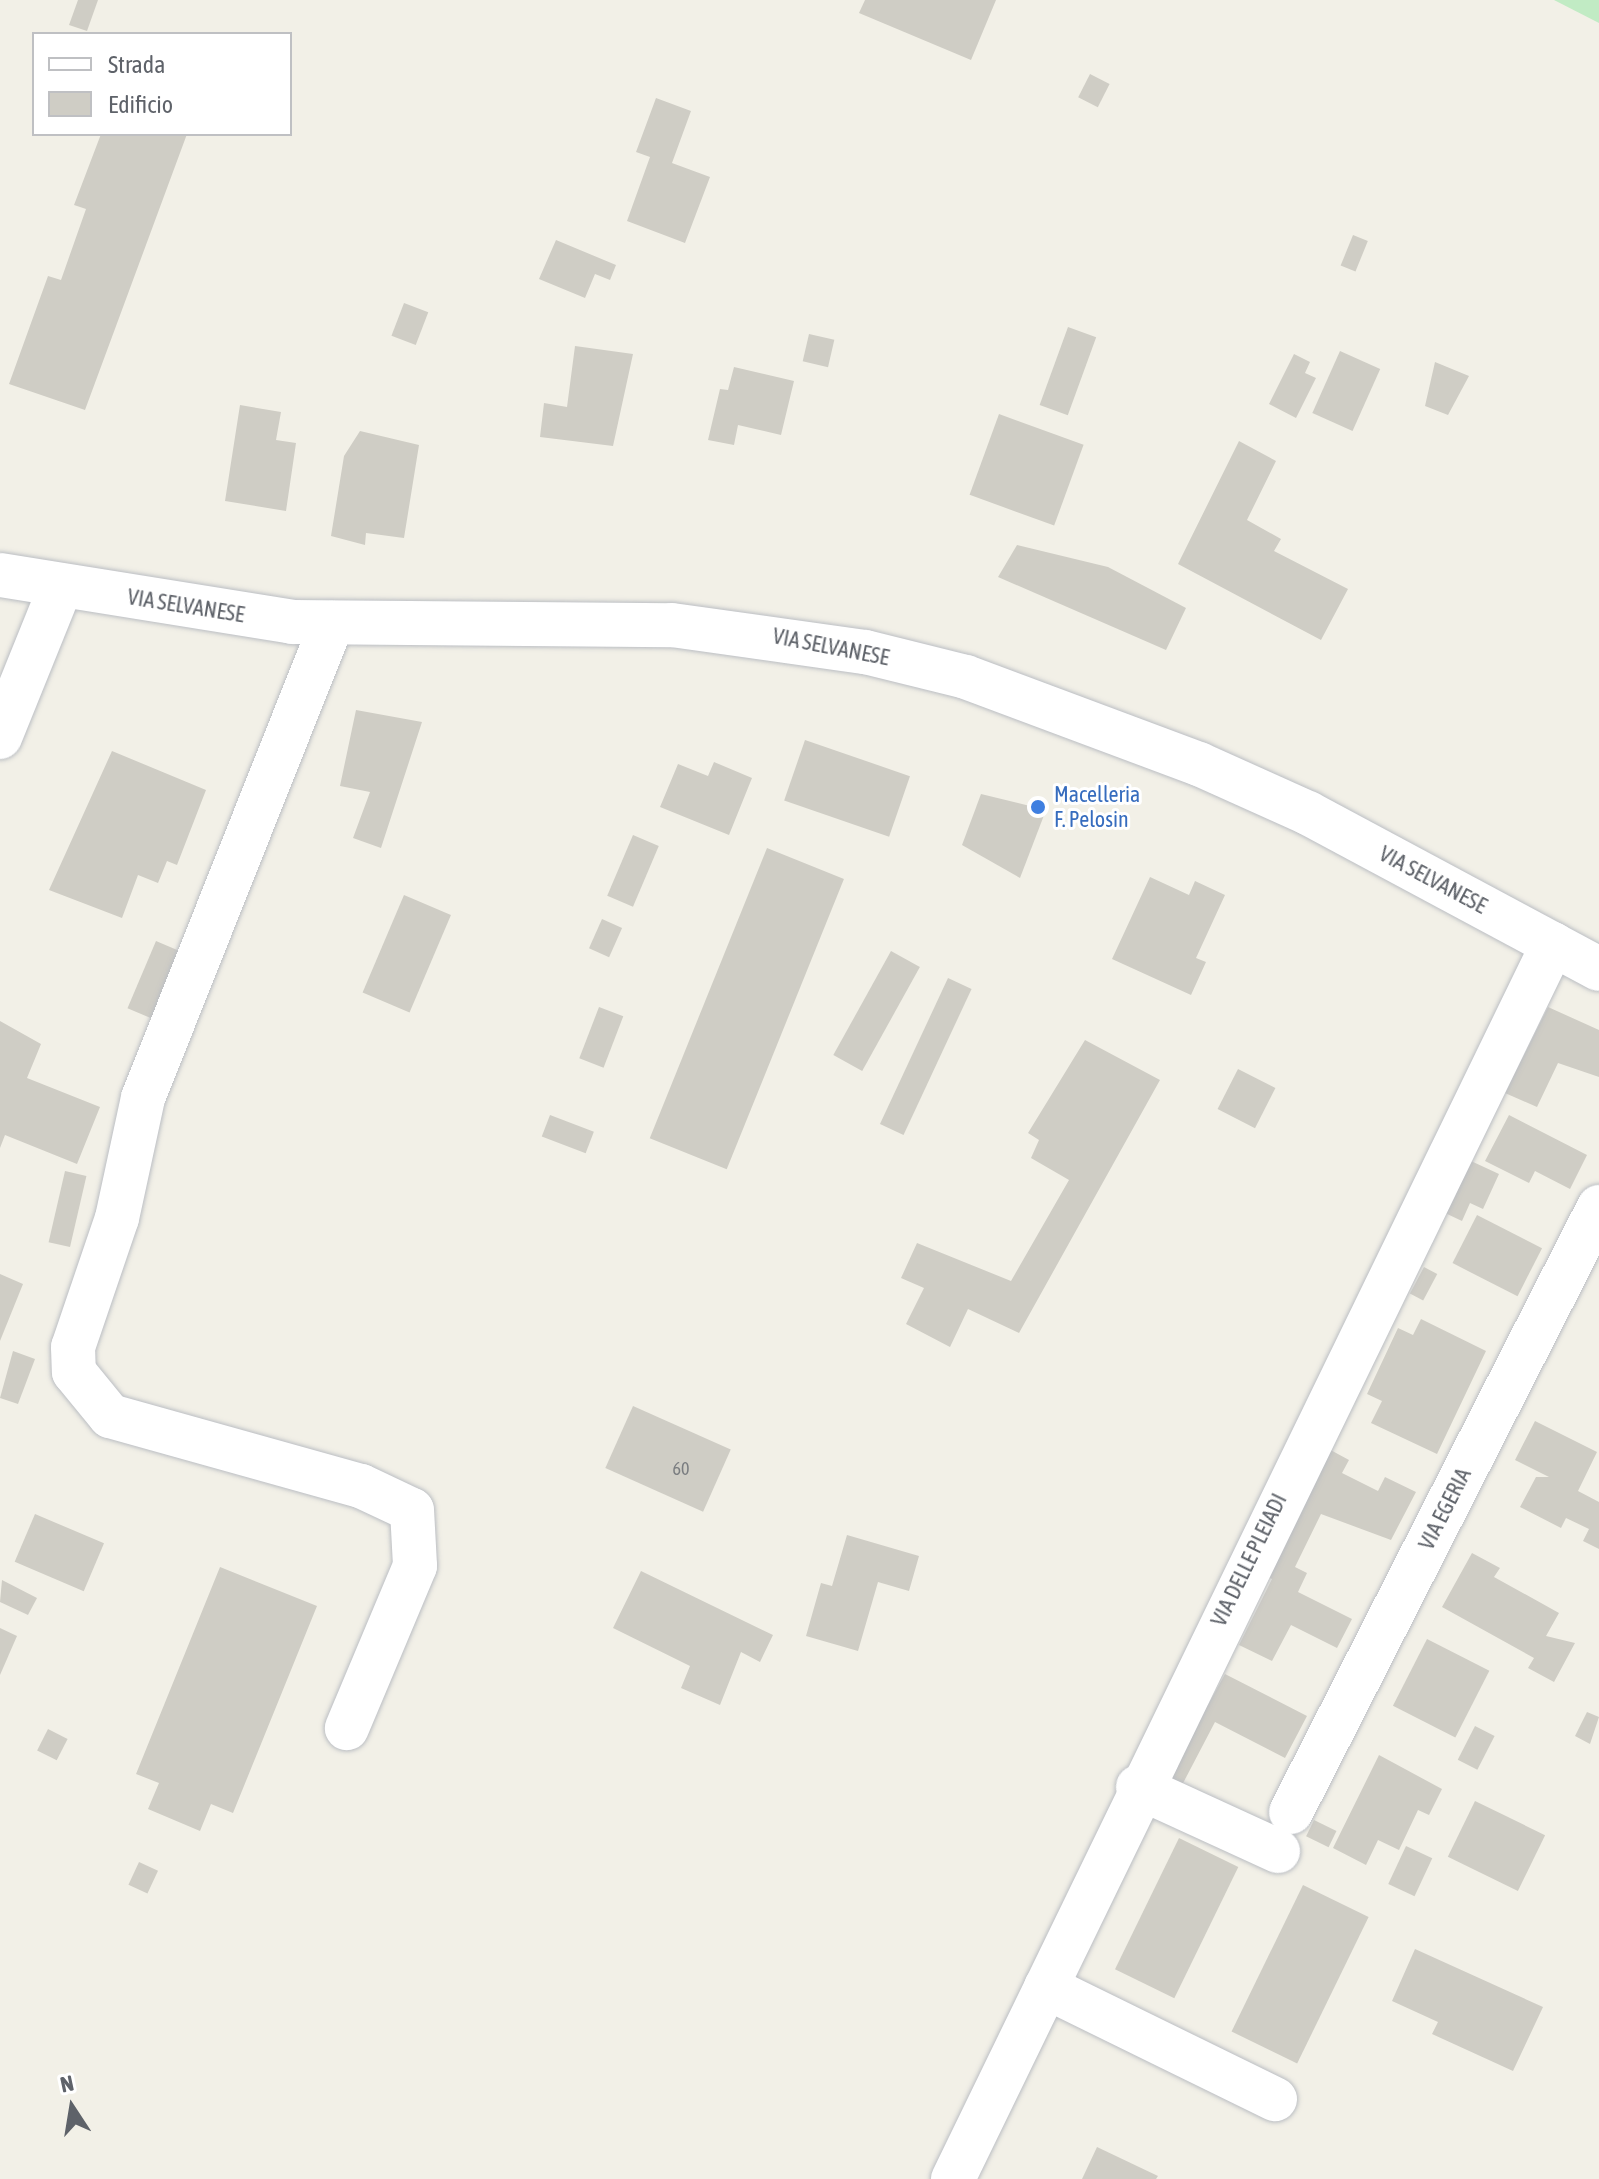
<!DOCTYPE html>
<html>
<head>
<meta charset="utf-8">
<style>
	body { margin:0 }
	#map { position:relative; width:1599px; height:2179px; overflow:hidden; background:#f2f0e7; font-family:"Asap Condensed",sans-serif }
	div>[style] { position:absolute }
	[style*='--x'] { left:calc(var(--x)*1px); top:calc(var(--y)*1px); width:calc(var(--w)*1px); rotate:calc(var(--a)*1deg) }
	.green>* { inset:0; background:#c1ebc4 }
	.building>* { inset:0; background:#cfcdc5; transform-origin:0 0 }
	.roads { filter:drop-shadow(0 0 2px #bbbec3) drop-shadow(0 0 2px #bbbec3) }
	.minor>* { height:44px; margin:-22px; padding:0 22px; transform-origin:22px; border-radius:22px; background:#fff }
	.dots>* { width:22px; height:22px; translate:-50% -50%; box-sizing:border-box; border:4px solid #fff; border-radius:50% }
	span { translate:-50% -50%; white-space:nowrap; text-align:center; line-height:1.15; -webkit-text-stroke:6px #fff; paint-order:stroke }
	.number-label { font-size:18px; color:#7a7d80 }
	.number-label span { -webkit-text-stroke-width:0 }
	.street-label { font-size:22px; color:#5e6269 }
	.shop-label { font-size:22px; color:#366cbe }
	.left { translate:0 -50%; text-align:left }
	.legend { position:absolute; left:32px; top:32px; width:260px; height:104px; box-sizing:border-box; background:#fff; border:2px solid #bfc0c3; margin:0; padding:10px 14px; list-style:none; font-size:24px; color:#5e6269 }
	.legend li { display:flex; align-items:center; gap:16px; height:40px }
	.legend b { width:40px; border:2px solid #bfc0c3 }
	.north { position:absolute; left:32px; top:2067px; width:80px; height:80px; -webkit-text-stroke:6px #fff; paint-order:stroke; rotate:348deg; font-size:22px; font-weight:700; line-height:32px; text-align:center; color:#5e6269 }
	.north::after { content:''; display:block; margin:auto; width:28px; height:36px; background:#5e6269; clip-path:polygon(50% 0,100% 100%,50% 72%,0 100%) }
</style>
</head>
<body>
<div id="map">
	<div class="green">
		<div style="clip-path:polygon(1554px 0,1599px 0,1599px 23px)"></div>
	</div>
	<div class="building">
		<div style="clip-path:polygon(78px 0,98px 0,87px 31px,69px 25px)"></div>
		<div style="clip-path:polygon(865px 0,996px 0,971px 60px,859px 13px)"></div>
		<div style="left:1090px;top:74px;width:22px;height:26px;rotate:27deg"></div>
		<div style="clip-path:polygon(656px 98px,691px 111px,672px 163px,710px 177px,685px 243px,627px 221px,650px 157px,636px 152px)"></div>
		<div style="clip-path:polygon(101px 134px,187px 134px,85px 410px,9px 384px,48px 276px,61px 280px,86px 209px,74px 205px)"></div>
		<div style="left:1353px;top:235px;width:16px;height:33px;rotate:22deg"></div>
		<div style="clip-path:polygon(556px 240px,616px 265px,610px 280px,595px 274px,585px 298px,539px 279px)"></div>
		<div style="left:404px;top:303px;width:26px;height:35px;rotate:21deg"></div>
		<div style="left:1068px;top:327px;width:30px;height:83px;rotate:20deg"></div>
		<div style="left:809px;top:334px;width:26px;height:28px;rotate:13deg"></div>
		<div style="clip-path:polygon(575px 346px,633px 354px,613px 446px,540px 437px,544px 403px,567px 407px)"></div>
		<div style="left:1340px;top:351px;width:44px;height:68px;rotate:24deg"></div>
		<div style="clip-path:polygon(1294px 354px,1310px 362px,1305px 373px,1316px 378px,1296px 418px,1269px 404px)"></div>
		<div style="clip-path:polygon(1435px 362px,1469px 376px,1448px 415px,1425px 406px)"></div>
		<div style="clip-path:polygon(734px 367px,794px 381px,781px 435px,738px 425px,734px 445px,708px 440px,720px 389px,728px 390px)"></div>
		<div style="clip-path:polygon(240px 405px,281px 412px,276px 440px,296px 443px,286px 511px,225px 501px)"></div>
		<div style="left:999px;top:414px;width:90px;height:86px;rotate:20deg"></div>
		<div style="clip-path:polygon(360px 431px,419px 445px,404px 538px,366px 533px,365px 545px,331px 536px,344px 456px)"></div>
		<div style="clip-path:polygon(1239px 441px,1276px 461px,1247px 520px,1281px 539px,1274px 551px,1348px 589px,1321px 640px,1178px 564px)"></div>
		<div style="clip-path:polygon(1017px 545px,1108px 567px,1186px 608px,1166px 650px,998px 577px)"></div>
		<div style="clip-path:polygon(356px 710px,422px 722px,381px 848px,353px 838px,370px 792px,340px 786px)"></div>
		<div style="left:805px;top:740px;width:111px;height:64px;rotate:19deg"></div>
		<div style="clip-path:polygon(112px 751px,206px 790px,177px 865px,167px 861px,158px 883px,138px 875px,122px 918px,49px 890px)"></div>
		<div style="clip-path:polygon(714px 762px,752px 778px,729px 835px,660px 807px,678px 764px,708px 776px)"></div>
		<div style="clip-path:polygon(981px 794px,1046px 810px,1020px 878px,962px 845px)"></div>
		<div style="left:633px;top:835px;width:28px;height:66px;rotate:23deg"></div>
		<div style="left:767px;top:848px;width:83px;height:313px;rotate:22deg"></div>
		<div style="clip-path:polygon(1150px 877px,1189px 895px,1195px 881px,1225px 895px,1196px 958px,1206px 962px,1191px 995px,1112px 959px)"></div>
		<div style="left:404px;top:895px;width:51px;height:106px;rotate:23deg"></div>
		<div style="left:602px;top:919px;width:22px;height:32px;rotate:24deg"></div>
		<div style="left:156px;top:941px;width:30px;height:73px;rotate:23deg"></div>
		<div style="left:891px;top:951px;width:33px;height:119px;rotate:29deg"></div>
		<div style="left:948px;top:978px;width:26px;height:161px;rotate:25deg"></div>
		<div style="left:599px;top:1007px;width:26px;height:55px;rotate:21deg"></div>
		<div style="clip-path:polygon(1548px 1007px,1599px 1030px,1599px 1077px,1558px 1063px,1537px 1107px,1505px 1093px)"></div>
		<div style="clip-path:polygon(0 1021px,41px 1044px,27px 1078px,100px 1107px,77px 1164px,5px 1135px,0 1148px)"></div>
		<div style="clip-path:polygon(1085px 1040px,1160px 1080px,1019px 1333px,968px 1309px,950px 1347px,906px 1324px,924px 1288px,901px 1278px,917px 1243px,1011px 1281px,1069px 1180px,1031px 1158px,1039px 1140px,1028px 1133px)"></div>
		<div style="left:1238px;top:1069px;width:42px;height:45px;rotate:27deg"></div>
		<div style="left:550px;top:1115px;width:47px;height:23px;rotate:21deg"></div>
		<div style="clip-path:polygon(1509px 1115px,1587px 1155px,1570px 1189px,1535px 1171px,1529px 1183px,1485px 1161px)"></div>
		<div style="clip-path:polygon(1471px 1161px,1499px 1174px,1483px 1209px,1470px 1203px,1462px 1221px,1445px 1213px)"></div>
		<div style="left:65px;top:1171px;width:22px;height:73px;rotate:13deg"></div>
		<div style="left:1477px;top:1215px;width:73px;height:54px;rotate:27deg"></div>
		<div style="left:1424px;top:1267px;width:15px;height:30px;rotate:28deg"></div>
		<div style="clip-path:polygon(0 1274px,23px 1284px,0 1341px)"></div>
		<div style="clip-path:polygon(1421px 1319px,1486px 1351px,1437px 1454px,1371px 1423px,1382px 1401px,1367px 1394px,1398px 1328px,1413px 1335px)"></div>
		<div style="clip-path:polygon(13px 1351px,35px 1359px,18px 1404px,0 1398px)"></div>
		<div style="left:633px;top:1406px;width:107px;height:68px;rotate:24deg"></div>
		<div style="clip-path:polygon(1535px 1421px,1597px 1452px,1578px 1491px,1599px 1502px,1599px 1549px,1583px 1541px,1589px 1529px,1566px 1518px,1561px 1528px,1520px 1507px,1536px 1477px,1549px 1477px,1515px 1460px)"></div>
		<div style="clip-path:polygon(1325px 1447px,1349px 1460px,1342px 1473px,1378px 1491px,1385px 1477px,1416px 1492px,1391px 1540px,1321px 1514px,1295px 1567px,1307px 1573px,1298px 1592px,1352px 1619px,1337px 1648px,1291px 1625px,1272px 1661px,1239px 1645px,1272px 1579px,1261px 1574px)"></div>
		<div style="left:35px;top:1514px;width:75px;height:52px;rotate:23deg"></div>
		<div style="clip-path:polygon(847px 1535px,919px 1556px,909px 1591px,878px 1582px,858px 1651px,806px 1636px,821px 1583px,832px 1586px)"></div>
		<div style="clip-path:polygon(1472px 1553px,1500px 1568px,1494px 1577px,1559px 1613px,1546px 1636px,1575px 1643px,1554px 1682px,1528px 1668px,1534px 1658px,1442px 1607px)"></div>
		<div style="clip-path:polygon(220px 1567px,317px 1606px,233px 1813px,211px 1804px,200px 1831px,148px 1809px,159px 1783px,136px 1774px)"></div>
		<div style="clip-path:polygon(641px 1571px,773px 1635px,760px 1662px,741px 1652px,720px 1705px,681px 1688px,690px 1666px,613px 1628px)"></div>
		<div style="clip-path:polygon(2px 1580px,37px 1598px,28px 1615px,0 1602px)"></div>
		<div style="clip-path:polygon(0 1628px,17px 1636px,0 1675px)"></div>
		<div style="left:1427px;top:1639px;width:70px;height:75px;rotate:27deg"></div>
		<div style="clip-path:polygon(1225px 1674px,1307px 1716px,1285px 1758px,1215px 1722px,1180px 1789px,1159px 1778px,1198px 1700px,1208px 1705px)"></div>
		<div style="clip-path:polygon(1587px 1712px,1599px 1717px,1590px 1744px,1575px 1736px)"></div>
		<div style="left:1475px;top:1726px;width:22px;height:38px;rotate:27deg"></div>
		<div style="left:48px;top:1729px;width:22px;height:24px;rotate:27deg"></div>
		<div style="clip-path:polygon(1379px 1755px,1442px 1789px,1429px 1815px,1418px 1810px,1399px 1850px,1378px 1840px,1366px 1865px,1333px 1848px)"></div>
		<div style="left:1475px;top:1801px;width:78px;height:62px;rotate:26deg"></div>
		<div style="left:1314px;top:1820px;width:25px;height:18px;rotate:26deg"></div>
		<div style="left:1179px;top:1838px;width:66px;height:146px;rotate:26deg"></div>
		<div style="left:1406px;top:1846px;width:29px;height:42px;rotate:25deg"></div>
		<div style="left:139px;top:1862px;width:21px;height:25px;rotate:25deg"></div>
		<div style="left:1303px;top:1885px;width:73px;height:163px;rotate:26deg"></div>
		<div style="clip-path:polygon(1415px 1949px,1543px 2007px,1513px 2071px,1432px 2034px,1438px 2022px,1392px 2001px)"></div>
		<div style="clip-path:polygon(1097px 2147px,1158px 2176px,1156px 2179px,1082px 2179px)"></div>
	</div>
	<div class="roads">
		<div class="minor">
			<div style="--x:0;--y:575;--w:296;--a:9.1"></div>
			<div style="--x:292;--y:622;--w:380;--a:0.5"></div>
			<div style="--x:672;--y:625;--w:195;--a:8"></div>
			<div style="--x:865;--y:652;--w:104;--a:13.9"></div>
			<div style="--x:966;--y:677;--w:249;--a:20.5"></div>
			<div style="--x:1199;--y:764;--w:120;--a:24.2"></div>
			<div style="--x:1308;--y:813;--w:330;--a:28.2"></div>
			<div style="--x:332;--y:623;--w:511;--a:111.7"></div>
			<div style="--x:143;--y:1098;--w:123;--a:102.2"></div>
			<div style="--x:117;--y:1218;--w:136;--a:108.8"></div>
			<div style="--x:73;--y:1347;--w:25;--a:88"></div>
			<div style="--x:74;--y:1372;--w:57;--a:50.7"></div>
			<div style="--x:110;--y:1416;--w:261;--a:15.6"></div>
			<div style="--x:361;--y:1486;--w:56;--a:25.2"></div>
			<div style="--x:412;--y:1510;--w:56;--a:86.9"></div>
			<div style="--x:415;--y:1566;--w:176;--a:112.8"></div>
			<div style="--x:0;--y:737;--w:163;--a:-68"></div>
			<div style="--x:1138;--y:1787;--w:154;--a:24.6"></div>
			<div style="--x:1291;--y:1812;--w:679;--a:-63.02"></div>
			<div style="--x:1046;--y:1987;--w:255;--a:26.1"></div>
			<div style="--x:953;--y:2179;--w:1373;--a:-64.09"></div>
		</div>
	</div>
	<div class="dots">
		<div style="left:1038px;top:807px;background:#3f7fe0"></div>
	</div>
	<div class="number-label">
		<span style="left:681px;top:1469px">60</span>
	</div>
	<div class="street-label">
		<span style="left:186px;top:606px;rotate:9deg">VIA SELVANESE</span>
		<span style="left:831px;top:647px;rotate:11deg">VIA SELVANESE</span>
		<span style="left:1433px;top:880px;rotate:28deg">VIA SELVANESE</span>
		<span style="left:1445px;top:1509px;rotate:-63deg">VIA EGERIA</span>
		<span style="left:1249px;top:1560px;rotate:-64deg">VIA DELLE PLEIADI</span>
	</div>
	<div class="shop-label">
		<span class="left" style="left:1054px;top:807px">Macelleria<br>F. Pelosin</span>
	</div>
	<ul class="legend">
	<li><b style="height:10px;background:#fff"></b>Strada</li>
	<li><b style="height:22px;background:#cfcdc5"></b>Edificio</li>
	</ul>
	<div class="north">N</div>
</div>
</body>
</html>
